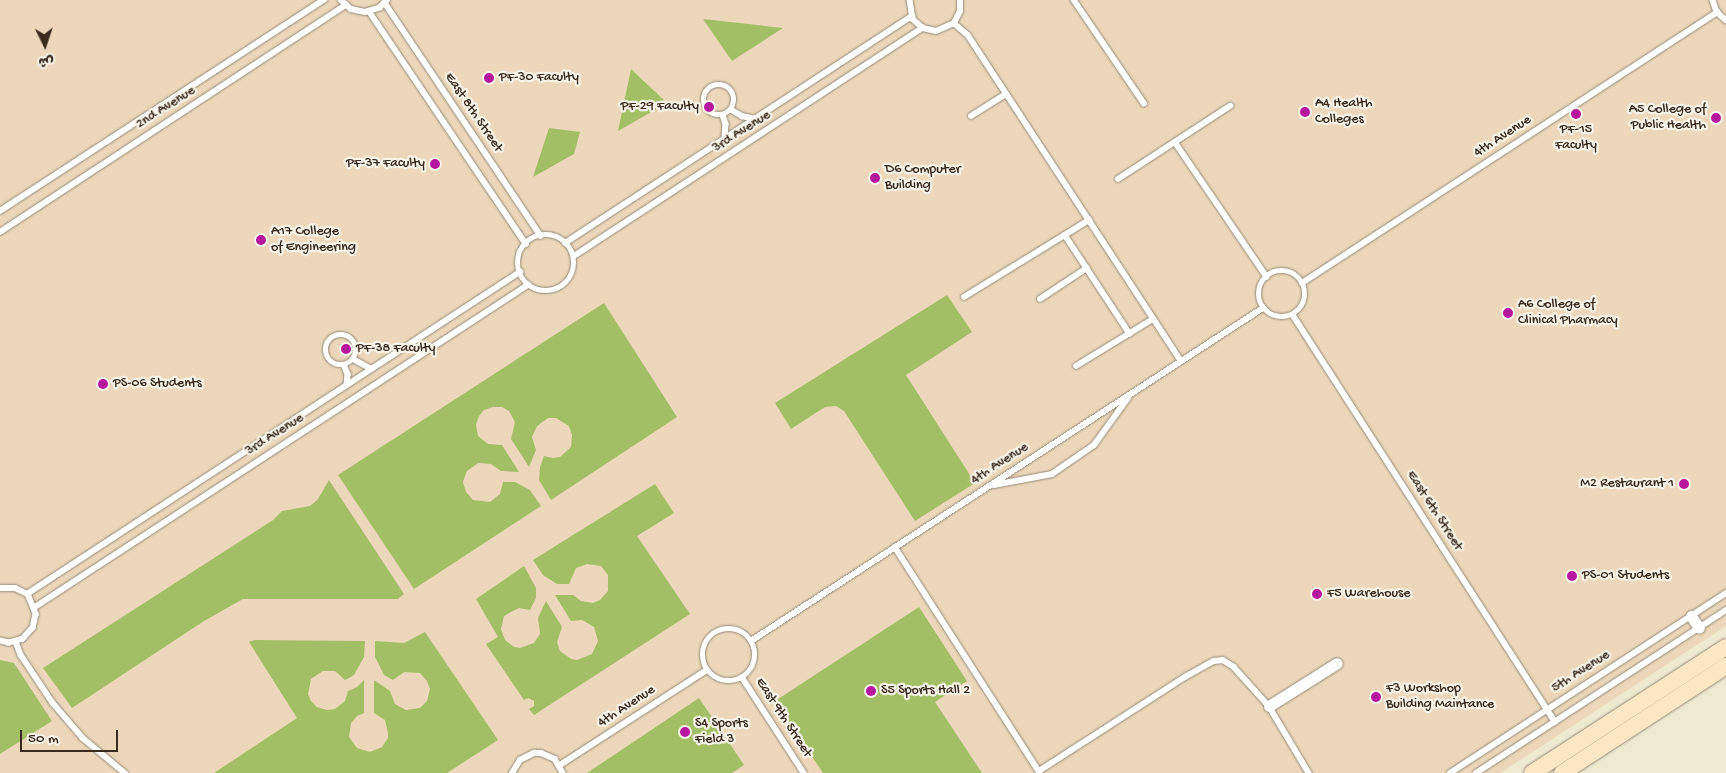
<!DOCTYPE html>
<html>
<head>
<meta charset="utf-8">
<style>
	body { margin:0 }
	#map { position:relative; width:1726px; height:773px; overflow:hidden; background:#efe9d0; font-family:"Gochi Hand","Playpen Sans Arabic",sans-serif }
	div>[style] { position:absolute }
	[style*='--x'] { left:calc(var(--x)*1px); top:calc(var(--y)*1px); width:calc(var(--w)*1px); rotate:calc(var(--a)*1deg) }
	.built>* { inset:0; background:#ecd7ba }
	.green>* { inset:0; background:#a3bf66 }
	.roads { filter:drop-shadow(0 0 1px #958a77) drop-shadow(0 0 1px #958a77) }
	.lane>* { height:5.5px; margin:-2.75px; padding:0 2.75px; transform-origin:2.75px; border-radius:2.75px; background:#fff }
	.lane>.ring { margin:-2.75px; padding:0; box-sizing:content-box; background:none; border:5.5px solid #fff; border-radius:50% }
	.street>* { height:11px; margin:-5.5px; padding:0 5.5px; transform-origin:5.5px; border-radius:5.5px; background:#fff }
	.secondary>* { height:16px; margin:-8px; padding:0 8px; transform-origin:8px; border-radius:8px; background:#fbe7c3 }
	.dots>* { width:14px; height:14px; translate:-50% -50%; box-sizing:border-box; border:2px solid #f7f3e8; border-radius:50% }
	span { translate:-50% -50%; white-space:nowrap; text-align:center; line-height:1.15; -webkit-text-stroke:4.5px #f7f3e8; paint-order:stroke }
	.poi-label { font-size:14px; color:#3b2a1e }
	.left { translate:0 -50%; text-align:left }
	.right { translate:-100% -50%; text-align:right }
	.street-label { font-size:14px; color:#3b2a1e }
	.north { position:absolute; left:20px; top:20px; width:50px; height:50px; -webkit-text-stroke:4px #f7f3e8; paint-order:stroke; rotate:176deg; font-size:14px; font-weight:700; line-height:20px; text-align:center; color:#3b2a1e }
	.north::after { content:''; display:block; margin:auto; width:18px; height:22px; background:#3b2a1e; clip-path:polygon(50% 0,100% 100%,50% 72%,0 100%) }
	.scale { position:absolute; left:20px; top:730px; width:98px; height:22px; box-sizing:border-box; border:2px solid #3b2a1e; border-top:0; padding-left:6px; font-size:15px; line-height:18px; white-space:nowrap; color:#3b2a1e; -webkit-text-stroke:4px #f7f3e8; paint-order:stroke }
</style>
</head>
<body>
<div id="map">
	<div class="built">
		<div style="clip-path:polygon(0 0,1726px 0,1726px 626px,1500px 773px,0 773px)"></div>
	</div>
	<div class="green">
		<div style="clip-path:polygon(703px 19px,783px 28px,732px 61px)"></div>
		<div style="clip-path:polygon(631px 69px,667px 103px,618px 131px)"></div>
		<div style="clip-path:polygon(549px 128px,580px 132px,574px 154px,533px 177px)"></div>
		<div style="clip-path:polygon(947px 295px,972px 332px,906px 375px,975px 483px,915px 521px,844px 411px,836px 406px,825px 407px,791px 429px,775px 403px)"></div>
		<div style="clip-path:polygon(604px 303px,677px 417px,551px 500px,539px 480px,540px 467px,544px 456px,553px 458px,560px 457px,571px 447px,572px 435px,569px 426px,556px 418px,548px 418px,537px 426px,532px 437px,536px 450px,529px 467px,511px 439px,515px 422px,509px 411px,502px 407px,493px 407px,484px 410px,479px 416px,476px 425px,478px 436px,488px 444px,502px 445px,519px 472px,501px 471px,491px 464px,478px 463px,467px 471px,465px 476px,463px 482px,466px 492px,473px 500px,490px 502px,500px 494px,503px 482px,515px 482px,530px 490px,541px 506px,414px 589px,338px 475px)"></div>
		<div style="clip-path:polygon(329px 480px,404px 594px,398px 599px,243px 599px,204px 621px,72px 708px,43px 668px,273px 520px,282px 511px,310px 506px,318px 499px)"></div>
		<div style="clip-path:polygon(655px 484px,674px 513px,637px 536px,690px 614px,534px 715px,529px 709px,534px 706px,534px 701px,528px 698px,524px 700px,486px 644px,498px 637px,476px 599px,524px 566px,536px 588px,536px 598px,530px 610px,519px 608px,504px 616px,501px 629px,505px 640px,514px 647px,520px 648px,534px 643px,540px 634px,538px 618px,546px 601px,562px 627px,557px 642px,560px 651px,571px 659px,577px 660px,592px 654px,598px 641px,594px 627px,582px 620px,571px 621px,555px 595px,573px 595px,581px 601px,593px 603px,600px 600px,608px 591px,608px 575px,601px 566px,587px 564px,576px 568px,569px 584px,557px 584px,543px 575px,533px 560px)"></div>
		<div style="clip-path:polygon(919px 607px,967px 681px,935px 702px,982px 773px,823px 773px,775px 701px)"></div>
		<div style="clip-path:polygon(425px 632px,498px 740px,447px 773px,214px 773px,297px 718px,249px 642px,255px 640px,365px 641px,364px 657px,354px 675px,345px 680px,335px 671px,323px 671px,311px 679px,308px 694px,311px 701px,317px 707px,327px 710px,335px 709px,345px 701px,348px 691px,357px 687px,364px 680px,364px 713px,357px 716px,351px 723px,349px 737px,357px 748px,370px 752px,382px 747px,388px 738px,388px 733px,385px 720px,374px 713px,374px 680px,390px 691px,395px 704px,406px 710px,420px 708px,427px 701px,430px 689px,427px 681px,420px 673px,404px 672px,393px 680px,384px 675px,375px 657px,375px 641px,404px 643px)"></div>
		<div style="clip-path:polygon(0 660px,14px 663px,52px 721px,0 754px)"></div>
		<div style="clip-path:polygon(699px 698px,744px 765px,732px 773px,587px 773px)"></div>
	</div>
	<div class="roads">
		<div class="lane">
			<div style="--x:341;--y:0;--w:13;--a:42"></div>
			<div style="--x:351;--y:9;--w:14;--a:12"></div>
			<div style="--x:365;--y:12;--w:15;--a:-16"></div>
			<div style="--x:379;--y:8;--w:11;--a:-45"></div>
			<div style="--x:910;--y:0;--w:19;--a:81"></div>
			<div style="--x:913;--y:19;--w:13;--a:42"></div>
			<div style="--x:923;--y:28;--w:13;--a:13"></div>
			<div style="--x:936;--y:31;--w:20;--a:-24"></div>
			<div style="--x:954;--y:23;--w:13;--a:-63"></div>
			<div style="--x:960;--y:11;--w:11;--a:-90"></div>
			<div style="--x:1074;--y:0;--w:125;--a:55.8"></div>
			<div style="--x:1713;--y:0;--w:13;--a:72"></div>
			<div style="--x:1717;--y:12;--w:12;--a:42"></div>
			<div style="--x:385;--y:3;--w:280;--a:56.2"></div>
			<div style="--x:369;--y:11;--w:281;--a:56"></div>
			<div style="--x:954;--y:23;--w:18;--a:41"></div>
			<div style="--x:968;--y:35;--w:389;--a:56.8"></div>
			<div class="ring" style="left:704px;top:85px;width:24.5px;height:24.5px"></div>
			<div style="--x:732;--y:110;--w:12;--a:31"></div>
			<div style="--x:742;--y:116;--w:14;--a:12"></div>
			<div style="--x:723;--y:115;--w:9;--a:72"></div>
			<div style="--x:726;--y:124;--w:15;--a:94"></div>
			<div style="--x:971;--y:116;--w:41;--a:-32.2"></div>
			<div style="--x:1175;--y:142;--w:163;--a:55.7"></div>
			<div style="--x:1118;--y:179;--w:134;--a:-33.1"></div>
			<div style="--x:0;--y:211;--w:387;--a:-33.1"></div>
			<div style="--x:0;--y:232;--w:414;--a:-33.3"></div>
			<div style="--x:1065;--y:235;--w:118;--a:56.7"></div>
			<div class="ring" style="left:518px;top:235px;width:50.5px;height:50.5px"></div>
			<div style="--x:565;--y:243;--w:415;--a:-33.2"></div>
			<div style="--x:574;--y:256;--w:417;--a:-33.2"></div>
			<div class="ring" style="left:1259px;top:271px;width:40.5px;height:40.5px"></div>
			<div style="--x:1302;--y:283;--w:496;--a:-33.1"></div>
			<div style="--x:964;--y:297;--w:147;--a:-31.6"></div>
			<div style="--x:1040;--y:299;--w:56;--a:-33.4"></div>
			<div style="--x:1293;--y:315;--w:484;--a:57.2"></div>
			<div class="ring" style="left:326px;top:335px;width:24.5px;height:24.5px"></div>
			<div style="--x:353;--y:359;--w:21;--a:28"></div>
			<div style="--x:344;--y:365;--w:10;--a:66"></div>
			<div style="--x:348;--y:374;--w:11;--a:95"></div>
			<div style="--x:1076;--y:366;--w:90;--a:-31.4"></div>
			<div style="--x:994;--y:485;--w:59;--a:-10.7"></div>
			<div style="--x:1052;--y:474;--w:51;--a:-34.6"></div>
			<div style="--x:1094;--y:445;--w:58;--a:-54.1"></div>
			<div style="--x:895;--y:547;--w:269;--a:57.3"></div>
			<div style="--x:0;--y:588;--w:15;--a:0"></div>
			<div style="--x:15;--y:588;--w:14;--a:25"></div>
			<div style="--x:28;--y:594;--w:22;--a:68"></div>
			<div style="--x:36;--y:614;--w:14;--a:102"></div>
			<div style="--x:33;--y:628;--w:15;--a:132"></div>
			<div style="--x:23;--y:639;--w:15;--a:164"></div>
			<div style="--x:9;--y:643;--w:9;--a:-167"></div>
			<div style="--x:27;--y:594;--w:589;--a:-33.15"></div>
			<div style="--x:35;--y:607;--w:589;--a:-33.15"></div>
			<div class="ring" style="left:703px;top:629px;width:46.5px;height:46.5px"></div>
			<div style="--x:751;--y:641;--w:611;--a:-33.04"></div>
			<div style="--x:16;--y:642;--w:14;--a:69"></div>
			<div style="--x:21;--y:655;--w:58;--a:56.3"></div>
			<div style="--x:53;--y:703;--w:46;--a:49.4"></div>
			<div style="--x:83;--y:738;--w:55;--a:39.8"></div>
			<div style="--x:742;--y:677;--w:114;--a:57.1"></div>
			<div style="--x:560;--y:765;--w:175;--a:-32.9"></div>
			<div style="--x:1039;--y:771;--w:174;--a:-32.8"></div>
			<div style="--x:1185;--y:677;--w:33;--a:-29"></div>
			<div style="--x:1214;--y:661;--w:9;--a:-6"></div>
			<div style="--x:1223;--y:660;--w:13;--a:32"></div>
			<div style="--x:1234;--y:667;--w:52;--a:48.1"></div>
			<div style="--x:1269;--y:706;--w:78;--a:59.2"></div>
			<div style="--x:512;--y:773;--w:15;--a:-58"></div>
			<div style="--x:520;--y:760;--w:16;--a:-27"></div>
			<div style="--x:534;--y:753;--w:7;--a:0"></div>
			<div style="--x:541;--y:753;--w:15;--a:23"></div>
			<div style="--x:555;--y:759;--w:16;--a:60"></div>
			<div style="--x:1450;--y:773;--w:330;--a:-33.1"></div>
			<div style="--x:1476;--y:773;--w:298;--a:-33.1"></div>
		</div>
		<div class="street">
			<div style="--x:1691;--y:616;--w:14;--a:56"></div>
			<div style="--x:1269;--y:706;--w:80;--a:-32.3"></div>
		</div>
		<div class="secondary">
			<div style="--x:1532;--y:773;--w:231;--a:-33"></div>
			<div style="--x:1562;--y:773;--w:196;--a:-33.1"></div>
		</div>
	</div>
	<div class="dots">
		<div style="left:489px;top:78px;background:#b5179e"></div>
		<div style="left:709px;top:107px;background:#b5179e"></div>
		<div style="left:1305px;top:112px;background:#b5179e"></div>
		<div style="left:1576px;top:114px;background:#b5179e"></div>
		<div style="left:1716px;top:118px;background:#b5179e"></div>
		<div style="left:435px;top:164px;background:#b5179e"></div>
		<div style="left:875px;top:178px;background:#b5179e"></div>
		<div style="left:261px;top:240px;background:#b5179e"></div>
		<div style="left:1508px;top:313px;background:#b5179e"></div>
		<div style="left:346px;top:349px;background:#b5179e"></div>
		<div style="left:103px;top:384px;background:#b5179e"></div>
		<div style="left:1684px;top:484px;background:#b5179e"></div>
		<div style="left:1572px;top:576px;background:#b5179e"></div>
		<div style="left:1317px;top:594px;background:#b5179e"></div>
		<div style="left:871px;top:691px;background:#b5179e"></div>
		<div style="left:1376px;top:697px;background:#b5179e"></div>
		<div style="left:685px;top:732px;background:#b5179e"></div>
	</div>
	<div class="poi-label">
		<span class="left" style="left:499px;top:78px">PF-30 Faculty</span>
		<span class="left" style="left:1315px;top:112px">A4 Health<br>Colleges</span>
		<span class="right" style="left:699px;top:107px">PF-29 Faculty</span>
		<span class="right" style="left:1706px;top:118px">A5 College of<br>Public Health</span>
		<span style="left:1576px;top:138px">PF-15<br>Faculty</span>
		<span class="right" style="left:425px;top:164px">PF-37 Faculty</span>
		<span class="left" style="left:885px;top:178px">D6 Computer<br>Building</span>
		<span class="left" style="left:271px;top:240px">A17 College<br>of Engineering</span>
		<span class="left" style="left:1518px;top:313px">A6 College of<br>Clinical Pharmacy</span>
		<span class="left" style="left:356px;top:349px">PF-38 Faculty</span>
		<span class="left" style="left:113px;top:384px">PS-06 Students</span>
		<span class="right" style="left:1674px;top:484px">M2 Restaurant 1</span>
		<span class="left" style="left:1582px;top:576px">PS-01 Students</span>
		<span class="left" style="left:1327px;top:594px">F5 Warehouse</span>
		<span class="left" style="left:1386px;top:697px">F3 Workshop<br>Building Maintance</span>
		<span class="left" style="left:881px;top:691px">S5 Sports Hall 2</span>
		<span class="left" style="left:695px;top:732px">S4 Sports<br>Field 3</span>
	</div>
	<div class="street-label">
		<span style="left:166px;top:108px;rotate:-33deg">2nd Avenue</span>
		<span style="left:473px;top:113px;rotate:56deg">East 8th Street</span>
		<span style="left:742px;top:132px;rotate:-33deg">3rd Avenue</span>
		<span style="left:1503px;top:137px;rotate:-33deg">4th Avenue</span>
		<span style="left:275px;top:435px;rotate:-33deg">3rd Avenue</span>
		<span style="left:1000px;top:464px;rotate:-33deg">4th Avenue</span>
		<span style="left:1434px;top:511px;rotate:57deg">East 6th Street</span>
		<span style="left:1581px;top:672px;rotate:-33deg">5th Avenue</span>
		<span style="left:627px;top:707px;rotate:-33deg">4th Avenue</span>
		<span style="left:783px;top:718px;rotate:57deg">East 9th Street</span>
	</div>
	<div class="north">ش</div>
	<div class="scale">50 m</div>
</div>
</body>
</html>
